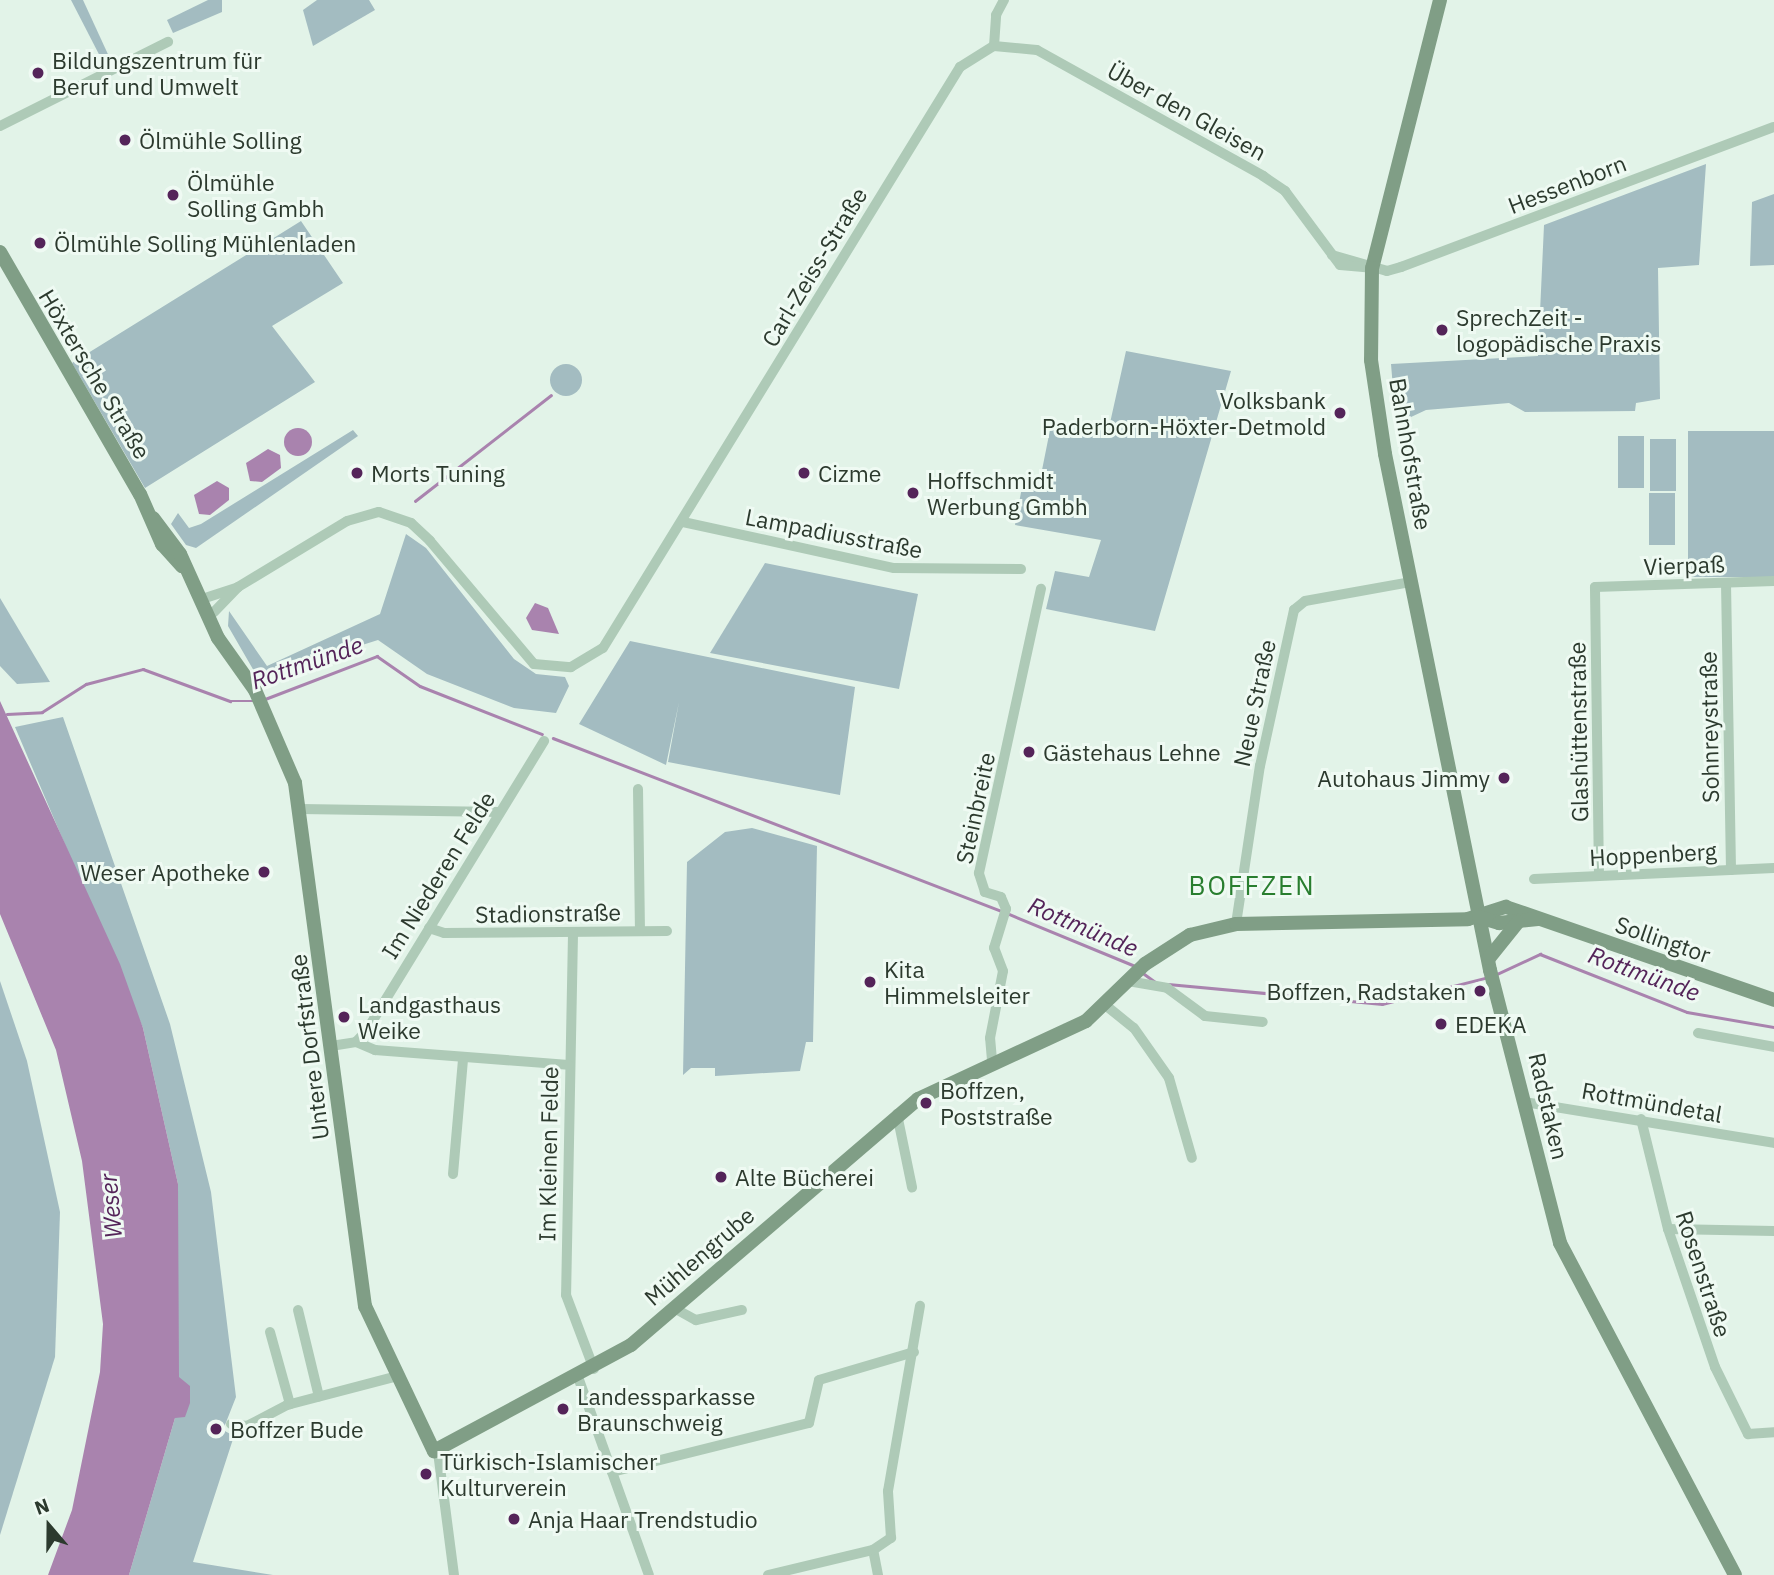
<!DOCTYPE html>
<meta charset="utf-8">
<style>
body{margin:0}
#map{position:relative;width:1774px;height:1575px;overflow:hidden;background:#e2f3e8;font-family:"IBM Plex Sans",sans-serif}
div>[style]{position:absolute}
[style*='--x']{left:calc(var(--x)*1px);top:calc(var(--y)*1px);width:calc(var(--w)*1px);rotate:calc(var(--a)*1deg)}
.green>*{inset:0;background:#a3bcc1;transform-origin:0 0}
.round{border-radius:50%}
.water>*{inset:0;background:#a983ae}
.stream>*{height:2.5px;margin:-1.25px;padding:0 1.25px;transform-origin:1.25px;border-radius:1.25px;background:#a983ae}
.street>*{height:10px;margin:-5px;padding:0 5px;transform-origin:5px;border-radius:5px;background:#aecab7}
.secondary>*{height:14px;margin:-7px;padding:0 7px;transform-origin:7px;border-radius:7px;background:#809e86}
.dots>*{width:19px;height:19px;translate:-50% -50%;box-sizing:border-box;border:4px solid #effaf3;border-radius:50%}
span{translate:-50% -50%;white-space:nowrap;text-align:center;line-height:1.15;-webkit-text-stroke:6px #effaf3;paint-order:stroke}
.poi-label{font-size:23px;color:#2c3a2e}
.left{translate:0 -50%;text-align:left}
.right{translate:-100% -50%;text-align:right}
.street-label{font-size:23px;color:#2c3a2e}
.water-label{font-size:24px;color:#542459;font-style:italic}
.quarter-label{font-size:26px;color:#297e2f;letter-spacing:2px}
.north{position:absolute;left:14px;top:1491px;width:70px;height:70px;-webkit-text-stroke:5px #effaf3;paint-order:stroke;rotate:340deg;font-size:19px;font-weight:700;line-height:28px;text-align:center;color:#2c3a2e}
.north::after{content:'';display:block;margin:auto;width:24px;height:32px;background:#2c3a2e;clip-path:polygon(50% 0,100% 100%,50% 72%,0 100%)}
</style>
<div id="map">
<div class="green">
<i style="clip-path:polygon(71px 0,83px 0,112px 63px,105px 66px)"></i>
<i style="clip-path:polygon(208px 0,222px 0,222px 12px,173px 33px,167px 20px)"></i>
<i style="clip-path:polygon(317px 0,369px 0,375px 10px,313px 46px,303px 10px)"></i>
<i style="clip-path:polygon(1706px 164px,1699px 265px,1658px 268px,1660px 399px,1636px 403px,1635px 411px,1525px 412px,1509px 403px,1426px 410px,1396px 424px,1391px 364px,1538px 356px,1544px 225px)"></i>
<i style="clip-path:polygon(1774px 194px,1774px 265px,1750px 266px,1752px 202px)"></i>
<i style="clip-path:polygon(301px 221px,343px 283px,272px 326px,315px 382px,145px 488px,72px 363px)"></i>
<i style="clip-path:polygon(1126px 351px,1231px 371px,1155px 631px,1046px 609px,1055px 571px,1089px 577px,1101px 540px,1015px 525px,1022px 487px,1038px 490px,1052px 420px,1108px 432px)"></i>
<i class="round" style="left:550px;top:364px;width:32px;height:32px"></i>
<i style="clip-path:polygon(353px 430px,358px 436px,196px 548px,186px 545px,171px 524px,178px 513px,189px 528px,201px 524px)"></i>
<i style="left:1774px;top:431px;width:146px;height:86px;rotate:90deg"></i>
<i style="left:1618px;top:436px;width:26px;height:52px"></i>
<i style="left:1650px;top:439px;width:26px;height:52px"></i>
<i style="left:1649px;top:493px;width:26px;height:52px"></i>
<i style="clip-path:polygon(406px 534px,426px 548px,514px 659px,536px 674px,565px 677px,569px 686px,556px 713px,514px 708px,427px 674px,378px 640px,258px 678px,228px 626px,229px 611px,267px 666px,380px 614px)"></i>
<i style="clip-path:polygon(765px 563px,918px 594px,899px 689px,710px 653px)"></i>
<i style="clip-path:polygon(0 598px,50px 682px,17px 684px,0 666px)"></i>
<i style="clip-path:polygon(630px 641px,855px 687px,840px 795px,668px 762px,679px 702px,666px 765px,579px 724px)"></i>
<i style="clip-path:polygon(63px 717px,170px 1024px,211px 1192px,236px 1397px,223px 1430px,234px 1436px,193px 1562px,273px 1575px,129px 1575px,175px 1418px,178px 1184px,143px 1028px,15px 727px)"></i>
<i style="clip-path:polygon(752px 828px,817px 846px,813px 1042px,806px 1042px,800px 1071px,715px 1076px,715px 1068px,691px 1068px,683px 1075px,687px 862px,725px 832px)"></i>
<i style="clip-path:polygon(0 981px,27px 1061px,60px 1212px,55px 1357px,0 1535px)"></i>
</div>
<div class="water">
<i class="round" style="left:284px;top:428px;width:28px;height:28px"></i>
<i style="clip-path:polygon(268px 449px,280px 455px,281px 468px,262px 482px,250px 481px,246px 463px)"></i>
<i style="clip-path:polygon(217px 481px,229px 488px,229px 500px,210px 515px,199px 514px,194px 495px)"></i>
<i style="clip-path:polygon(535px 603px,548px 608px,559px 634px,532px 630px,526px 618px)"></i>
<i style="clip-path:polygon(0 701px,120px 964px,143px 1028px,178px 1184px,179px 1377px,190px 1386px,190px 1403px,185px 1417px,175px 1418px,129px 1575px,48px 1575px,72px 1510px,100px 1372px,103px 1324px,82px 1161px,56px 1050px,0 914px)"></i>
</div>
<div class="stream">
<i style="--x:415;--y:501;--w:172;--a:-37.9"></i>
<i style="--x:265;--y:699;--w:120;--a:-21"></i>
<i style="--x:377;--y:656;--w:52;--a:34.9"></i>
<i style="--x:420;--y:686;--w:131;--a:21.5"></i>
<i style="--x:7;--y:714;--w:35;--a:-3"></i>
<i style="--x:42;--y:712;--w:52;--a:-32.5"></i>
<i style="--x:86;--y:684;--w:59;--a:-14.7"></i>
<i style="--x:143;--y:669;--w:93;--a:20.2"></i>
<i style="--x:230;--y:701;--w:25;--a:0"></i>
<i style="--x:553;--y:738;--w:482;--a:21.1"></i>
<i style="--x:1009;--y:914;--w:136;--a:22.4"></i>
<i style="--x:1143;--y:973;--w:14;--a:36"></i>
<i style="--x:1495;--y:975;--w:50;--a:-25"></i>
<i style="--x:1540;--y:954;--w:158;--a:21.5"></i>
<i style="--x:1687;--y:1012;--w:88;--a:9.8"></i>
<i style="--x:1168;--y:984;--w:215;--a:5.3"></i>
<i style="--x:1382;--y:1004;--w:106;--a:-14.2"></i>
</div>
<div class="street">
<i style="--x:994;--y:46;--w:31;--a:-86"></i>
<i style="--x:996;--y:15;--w:17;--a:-62"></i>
<i style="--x:0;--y:126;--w:188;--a:-26.6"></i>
<i style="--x:1332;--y:255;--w:57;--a:16.2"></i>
<i style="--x:1387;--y:271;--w:15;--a:-16"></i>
<i style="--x:1401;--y:267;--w:398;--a:-20.6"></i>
<i style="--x:683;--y:522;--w:216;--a:12.3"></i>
<i style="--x:894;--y:568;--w:127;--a:0.5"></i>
<i style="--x:1726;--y:583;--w:287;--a:89"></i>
<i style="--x:202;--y:599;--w:38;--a:-18"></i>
<i style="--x:238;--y:587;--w:127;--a:-31.2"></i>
<i style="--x:347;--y:521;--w:33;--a:-16"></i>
<i style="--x:379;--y:512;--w:34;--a:19"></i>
<i style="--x:411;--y:523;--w:26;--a:43"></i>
<i style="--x:430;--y:541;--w:161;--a:49.8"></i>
<i style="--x:534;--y:664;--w:37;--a:5"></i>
<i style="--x:571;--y:667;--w:37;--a:-31"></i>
<i style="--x:603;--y:648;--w:682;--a:-58.43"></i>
<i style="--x:960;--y:67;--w:40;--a:-32"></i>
<i style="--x:994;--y:46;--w:43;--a:5.3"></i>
<i style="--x:1037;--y:50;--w:259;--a:29.1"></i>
<i style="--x:1263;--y:176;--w:27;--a:34"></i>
<i style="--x:1285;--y:191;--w:92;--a:53.4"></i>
<i style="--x:1340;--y:265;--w:32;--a:5"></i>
<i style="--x:214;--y:612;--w:35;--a:-46"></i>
<i style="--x:638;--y:789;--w:142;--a:89.2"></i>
<i style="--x:301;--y:809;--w:198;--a:0.9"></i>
<i style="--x:1599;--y:876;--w:289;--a:-90.8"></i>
<i style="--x:1595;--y:587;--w:179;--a:-1.9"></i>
<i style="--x:1534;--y:879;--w:240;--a:-2.6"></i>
<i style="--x:1236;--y:924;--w:160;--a:-81.4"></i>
<i style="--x:1260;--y:766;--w:160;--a:-77.7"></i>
<i style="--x:1294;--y:610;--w:14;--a:-39"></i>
<i style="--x:1305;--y:601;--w:108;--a:-10.2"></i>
<i style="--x:429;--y:928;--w:16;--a:18"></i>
<i style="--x:444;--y:933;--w:223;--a:-0.5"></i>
<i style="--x:573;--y:934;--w:361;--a:91.1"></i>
<i style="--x:566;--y:1295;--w:79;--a:69.3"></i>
<i style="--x:1128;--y:981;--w:40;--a:10"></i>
<i style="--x:1167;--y:988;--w:47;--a:36.4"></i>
<i style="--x:1205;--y:1016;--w:58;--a:5.9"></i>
<i style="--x:1104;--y:1004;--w:38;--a:39"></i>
<i style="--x:1134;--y:1028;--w:61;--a:55"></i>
<i style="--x:1169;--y:1078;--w:83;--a:74"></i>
<i style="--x:1698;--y:1033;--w:77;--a:10.4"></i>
<i style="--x:356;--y:1042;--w:21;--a:23"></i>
<i style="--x:375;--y:1050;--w:194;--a:4.4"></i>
<i style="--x:331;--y:1046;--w:25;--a:-9"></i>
<i style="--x:356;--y:1042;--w:16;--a:-47"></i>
<i style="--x:367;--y:1030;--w:339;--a:-58.5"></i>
<i style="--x:992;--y:1060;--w:22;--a:-95"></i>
<i style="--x:990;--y:1038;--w:68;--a:-79"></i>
<i style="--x:1003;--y:971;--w:25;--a:-111"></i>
<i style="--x:994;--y:948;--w:41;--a:-72.9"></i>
<i style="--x:1006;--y:909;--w:13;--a:-113"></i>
<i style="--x:1001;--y:897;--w:17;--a:-163"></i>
<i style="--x:985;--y:892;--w:20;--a:-108"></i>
<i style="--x:979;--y:873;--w:291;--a:-77.7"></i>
<i style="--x:1524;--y:1102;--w:253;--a:9.3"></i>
<i style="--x:897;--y:1114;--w:75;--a:78.4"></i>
<i style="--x:1641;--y:1119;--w:113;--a:76.2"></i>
<i style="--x:1668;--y:1229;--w:146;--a:71.2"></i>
<i style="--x:1715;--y:1367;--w:75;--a:63.8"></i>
<i style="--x:1748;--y:1434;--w:26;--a:-4"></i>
<i style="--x:453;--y:1174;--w:115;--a:-85"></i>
<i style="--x:1668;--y:1229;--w:106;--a:1.1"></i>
<i style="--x:674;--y:1308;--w:25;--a:29"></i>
<i style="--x:696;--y:1320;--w:47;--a:-12.3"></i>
<i style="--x:298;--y:1310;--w:89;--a:76.4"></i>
<i style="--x:270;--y:1332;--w:75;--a:74.5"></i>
<i style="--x:578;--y:1377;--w:210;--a:70.3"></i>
<i style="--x:231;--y:1424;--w:16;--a:7"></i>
<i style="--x:247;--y:1426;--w:45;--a:-27.7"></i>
<i style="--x:287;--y:1405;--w:111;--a:-14.7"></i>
<i style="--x:438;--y:1452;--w:124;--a:82.6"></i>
<i style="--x:612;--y:1472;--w:203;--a:-14"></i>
<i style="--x:809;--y:1423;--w:44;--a:-76.9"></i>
<i style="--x:819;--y:1380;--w:99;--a:-16.4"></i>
<i style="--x:768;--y:1575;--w:108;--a:-13.4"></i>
<i style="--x:878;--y:1575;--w:25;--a:-101"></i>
<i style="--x:873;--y:1550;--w:22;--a:-34"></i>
<i style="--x:891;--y:1538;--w:47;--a:-93.7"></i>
<i style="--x:888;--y:1491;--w:188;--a:-80.2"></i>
</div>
<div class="secondary">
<i style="--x:1440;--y:0;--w:276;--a:104.2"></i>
<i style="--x:1372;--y:268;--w:92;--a:90.6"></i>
<i style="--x:1371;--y:360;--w:95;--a:81.5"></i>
<i style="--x:1385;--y:454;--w:527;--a:78.5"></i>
<i style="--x:1490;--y:970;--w:282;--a:75.6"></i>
<i style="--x:1560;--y:1243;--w:375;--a:62.2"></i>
<i style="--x:0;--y:252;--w:280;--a:60"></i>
<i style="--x:140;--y:494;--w:55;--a:66.3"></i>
<i style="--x:162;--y:544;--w:30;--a:48"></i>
<i style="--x:153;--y:518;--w:45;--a:53.1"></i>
<i style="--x:180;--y:554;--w:92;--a:65.7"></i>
<i style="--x:218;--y:638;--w:64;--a:54.6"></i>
<i style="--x:255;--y:690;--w:101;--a:66.7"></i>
<i style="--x:295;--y:783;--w:528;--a:82.38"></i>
<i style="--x:365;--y:1306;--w:161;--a:64.6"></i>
<i style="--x:434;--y:1451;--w:224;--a:-28.3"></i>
<i style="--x:631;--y:1345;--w:378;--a:-40.6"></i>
<i style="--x:918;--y:1099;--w:185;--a:-24.9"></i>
<i style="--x:1086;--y:1021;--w:82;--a:-44"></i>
<i style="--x:1145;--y:964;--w:54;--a:-32.8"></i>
<i style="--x:1190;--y:935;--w:47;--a:-13.4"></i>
<i style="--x:1236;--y:924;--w:232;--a:-1.2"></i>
<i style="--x:1468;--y:919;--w:40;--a:-18"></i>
<i style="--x:1506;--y:907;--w:284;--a:19.1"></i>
<i style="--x:1479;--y:917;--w:21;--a:17"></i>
<i style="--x:1499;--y:923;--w:39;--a:-6"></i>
<i style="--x:1489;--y:958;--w:46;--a:-51.1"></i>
</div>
<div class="dots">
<i style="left:38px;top:73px;background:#542459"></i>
<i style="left:125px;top:140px;background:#542459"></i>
<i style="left:173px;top:195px;background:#542459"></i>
<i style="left:40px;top:243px;background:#542459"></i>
<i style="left:1442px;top:330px;background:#542459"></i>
<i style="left:1340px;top:413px;background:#542459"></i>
<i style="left:357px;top:473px;background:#542459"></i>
<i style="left:804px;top:473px;background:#542459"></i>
<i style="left:913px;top:493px;background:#542459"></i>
<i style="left:1029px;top:752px;background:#542459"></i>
<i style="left:1504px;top:778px;background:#542459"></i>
<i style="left:264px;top:872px;background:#542459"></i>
<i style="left:870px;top:982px;background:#542459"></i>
<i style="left:1480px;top:991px;background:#542459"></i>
<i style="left:344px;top:1017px;background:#542459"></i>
<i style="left:1441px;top:1024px;background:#542459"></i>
<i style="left:926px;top:1103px;background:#542459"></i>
<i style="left:721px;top:1177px;background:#542459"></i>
<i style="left:563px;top:1409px;background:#542459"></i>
<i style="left:216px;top:1429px;background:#542459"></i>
<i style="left:426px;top:1474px;background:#542459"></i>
<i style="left:514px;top:1519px;background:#542459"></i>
</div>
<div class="poi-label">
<span class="left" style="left:52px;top:73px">Bildungszentrum für<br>Beruf und Umwelt</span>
<span class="left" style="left:139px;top:140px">Ölmühle Solling</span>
<span class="left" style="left:187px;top:195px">Ölmühle<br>Solling Gmbh</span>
<span class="left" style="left:54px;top:243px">Ölmühle Solling Mühlenladen</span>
<span class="left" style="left:1456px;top:330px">SprechZeit -<br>logopädische Praxis</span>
<span class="right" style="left:1326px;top:413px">Volksbank<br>Paderborn-Höxter-Detmold</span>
<span class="left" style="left:371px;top:473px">Morts Tuning</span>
<span class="left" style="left:818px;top:473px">Cizme</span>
<span class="left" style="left:927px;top:493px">Hoffschmidt<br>Werbung Gmbh</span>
<span class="left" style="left:1043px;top:752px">Gästehaus Lehne</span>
<span class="right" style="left:1490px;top:778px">Autohaus Jimmy</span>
<span class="right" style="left:250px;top:872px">Weser Apotheke</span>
<span class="left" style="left:884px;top:982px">Kita<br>Himmelsleiter</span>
<span class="right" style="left:1466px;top:991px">Boffzen, Radstaken</span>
<span class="left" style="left:358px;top:1017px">Landgasthaus<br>Weike</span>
<span class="left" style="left:1455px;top:1024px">EDEKA</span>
<span class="left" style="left:940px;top:1103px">Boffzen,<br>Poststraße</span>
<span class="left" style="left:735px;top:1177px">Alte Bücherei</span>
<span class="left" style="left:577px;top:1409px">Landessparkasse<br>Braunschweig</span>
<span class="left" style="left:230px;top:1429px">Boffzer Bude</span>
<span class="left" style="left:440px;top:1474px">Türkisch-Islamischer<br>Kulturverein</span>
<span class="left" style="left:528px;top:1519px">Anja Haar Trendstudio</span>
</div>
<div class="street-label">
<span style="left:1187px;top:111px;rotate:29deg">Über den Gleisen</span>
<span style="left:1567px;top:184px;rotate:-21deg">Hessenborn</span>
<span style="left:814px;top:267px;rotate:-59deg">Carl-Zeiss-Straße</span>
<span style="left:95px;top:374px;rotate:59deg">Höxtersche Straße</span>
<span style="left:1411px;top:454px;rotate:80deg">Bahnhofstraße</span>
<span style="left:834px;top:533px;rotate:11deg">Lampadiusstraße</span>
<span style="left:1684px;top:565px;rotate:-2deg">Vierpaß</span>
<span style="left:1254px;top:703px;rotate:-78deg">Neue Straße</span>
<span style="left:1709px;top:727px;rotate:-91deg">Sohnreystraße</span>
<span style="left:1578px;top:732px;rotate:-91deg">Glashüttenstraße</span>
<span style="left:975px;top:808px;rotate:-78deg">Steinbreite</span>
<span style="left:1653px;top:854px;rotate:-3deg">Hoppenberg</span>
<span style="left:438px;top:875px;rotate:-58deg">Im Niederen Felde</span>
<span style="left:548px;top:913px;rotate:-1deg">Stadionstraße</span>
<span style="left:1663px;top:939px;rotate:19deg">Sollingtor</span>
<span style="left:309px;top:1047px;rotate:-97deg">Untere Dorfstraße</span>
<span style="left:1652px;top:1102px;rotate:10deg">Rottmündetal</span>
<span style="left:1549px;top:1106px;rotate:77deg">Radstaken</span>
<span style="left:548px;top:1154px;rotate:-89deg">Im Kleinen Felde</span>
<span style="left:699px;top:1256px;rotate:-41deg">Mühlengrube</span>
<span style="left:1704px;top:1274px;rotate:72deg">Rosenstraße</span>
</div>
<div class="water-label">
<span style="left:307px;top:663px;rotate:-19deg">Rottmünde</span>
<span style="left:1083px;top:927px;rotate:23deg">Rottmünde</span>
<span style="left:1644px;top:974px;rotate:20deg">Rottmünde</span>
<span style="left:111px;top:1206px;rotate:-95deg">Weser</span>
</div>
<div class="quarter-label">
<span style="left:1252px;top:886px">BOFFZEN</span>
</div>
<div class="north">N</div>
</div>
